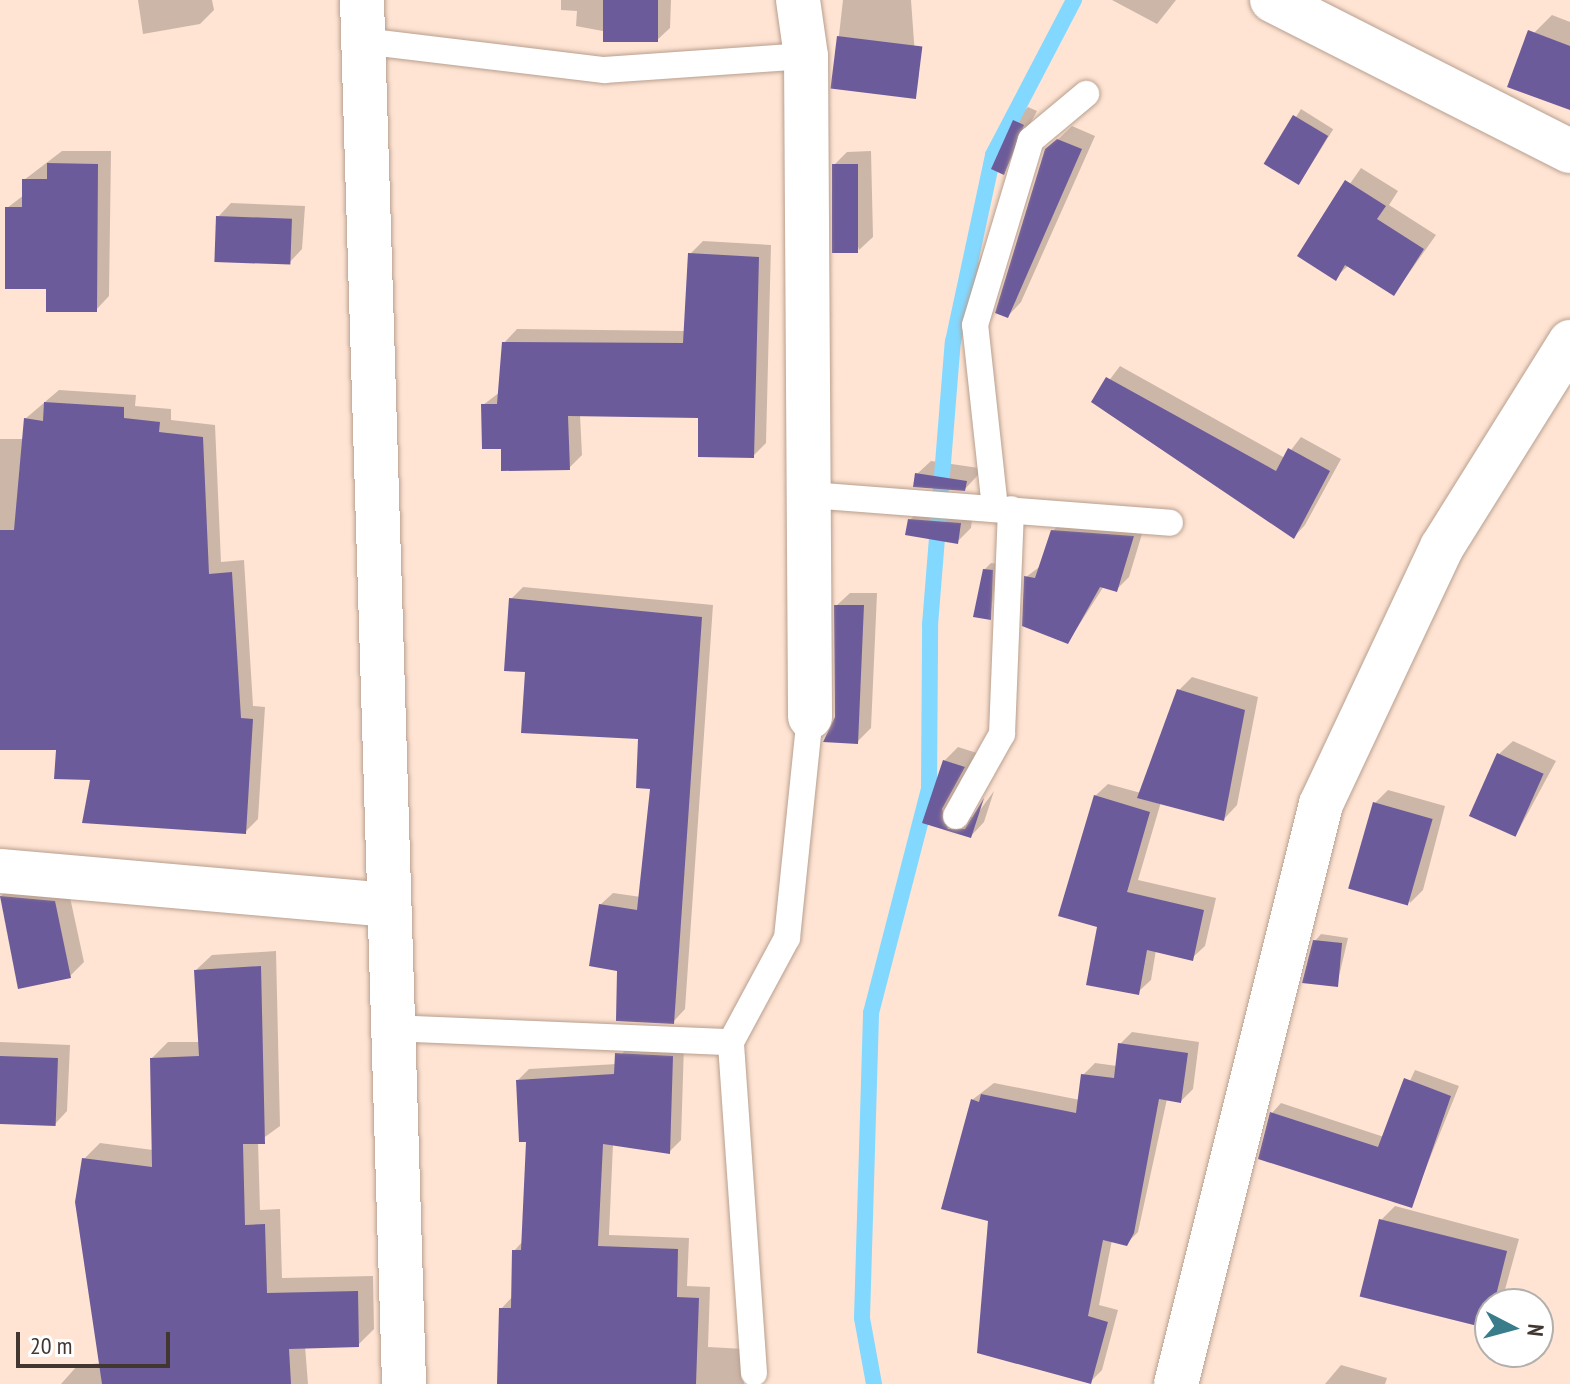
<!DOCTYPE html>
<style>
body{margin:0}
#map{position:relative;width:1570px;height:1384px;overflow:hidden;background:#ffe4d3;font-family:"PT Sans Narrow",sans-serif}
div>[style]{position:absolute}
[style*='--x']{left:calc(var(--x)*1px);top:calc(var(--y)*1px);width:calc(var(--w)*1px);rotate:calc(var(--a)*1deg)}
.shadow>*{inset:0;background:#0003;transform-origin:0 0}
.stream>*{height:16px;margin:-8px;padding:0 8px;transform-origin:8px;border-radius:8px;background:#83d8ff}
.building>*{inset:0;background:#6c5b9a;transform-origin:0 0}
.roads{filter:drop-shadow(0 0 2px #b89f8f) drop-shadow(0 0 2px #b89f8f)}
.lane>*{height:26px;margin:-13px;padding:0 13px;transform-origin:13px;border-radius:13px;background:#fff}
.street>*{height:44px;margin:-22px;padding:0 22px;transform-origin:22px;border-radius:22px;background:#fff}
span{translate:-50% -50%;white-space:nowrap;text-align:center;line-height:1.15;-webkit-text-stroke:8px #fff;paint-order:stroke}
.north{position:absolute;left:1474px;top:1288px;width:80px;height:80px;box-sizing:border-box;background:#fff;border:2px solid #b3afac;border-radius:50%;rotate:96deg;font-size:22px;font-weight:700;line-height:32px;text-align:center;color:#413730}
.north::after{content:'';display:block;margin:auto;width:28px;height:36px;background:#397d8b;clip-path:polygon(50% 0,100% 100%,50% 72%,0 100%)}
.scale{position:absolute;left:16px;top:1332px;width:154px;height:36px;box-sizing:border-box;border:4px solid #413730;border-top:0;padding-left:10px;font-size:24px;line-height:28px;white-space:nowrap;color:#413730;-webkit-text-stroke:6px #fff;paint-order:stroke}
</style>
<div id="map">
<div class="shadow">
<i style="clip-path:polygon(138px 0,212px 0,214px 10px,200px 24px,143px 34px)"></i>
<i style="clip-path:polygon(561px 0,671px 0,670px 28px,656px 41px,576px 26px,577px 11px,561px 10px)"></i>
<i style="clip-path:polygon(843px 0,911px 0,917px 83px,903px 96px,833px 88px)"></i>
<i style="clip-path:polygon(1112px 0,1176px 0,1157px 24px)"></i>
<i style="clip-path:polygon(1552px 15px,1570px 22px,1570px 108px,1534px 33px)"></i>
<i style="clip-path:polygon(1028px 107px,1037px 111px,1003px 173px,1014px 121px)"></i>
<i style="left:1301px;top:109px;width:38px;height:64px;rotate:32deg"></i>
<i style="clip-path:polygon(1072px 126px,1095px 136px,1021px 302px,1008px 316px,1047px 150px)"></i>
<i style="clip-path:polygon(62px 151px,111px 151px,109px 296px,96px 310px,48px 287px,7px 208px,24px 195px,24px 180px)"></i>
<i style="clip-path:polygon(871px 151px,873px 237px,859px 250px,834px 165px,847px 152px)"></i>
<i style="clip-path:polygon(1361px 168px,1398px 191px,1389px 205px,1436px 235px,1394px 294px,1349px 265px,1335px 278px,1300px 255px)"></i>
<i style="clip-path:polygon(231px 203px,305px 206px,302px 249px,289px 263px,218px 217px)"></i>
<i style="clip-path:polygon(703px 241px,771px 245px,766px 443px,753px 456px,700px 416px,580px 415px,582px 455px,569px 468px,503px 447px,483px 405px,500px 392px,504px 343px,517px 329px,686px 331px,690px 254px)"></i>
<i style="clip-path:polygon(990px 246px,979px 285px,963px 297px,982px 255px)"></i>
<i style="clip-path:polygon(1120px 366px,1285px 458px,1301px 437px,1341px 459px,1305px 525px,1294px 537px,1093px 402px)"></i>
<i style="clip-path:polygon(59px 390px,136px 395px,135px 406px,171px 409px,171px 420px,215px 425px,221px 562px,244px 560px,253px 706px,265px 707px,258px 819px,245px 832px,92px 778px,63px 614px,0 613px,0 439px,24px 439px,25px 419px)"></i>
<i style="clip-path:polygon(931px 461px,979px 468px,978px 475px,965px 489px,917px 474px)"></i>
<i style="clip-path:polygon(924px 506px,973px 510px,971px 528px,957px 542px,910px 520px)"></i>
<i style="clip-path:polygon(1065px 518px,1145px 524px,1129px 577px,1116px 590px,1104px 586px,1068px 642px,1026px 577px,1042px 565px,1053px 531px)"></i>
<i style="clip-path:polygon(991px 563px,998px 564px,990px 618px,984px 570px)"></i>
<i style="clip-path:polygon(523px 587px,713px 605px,685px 1009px,673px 1022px,619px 969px,600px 905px,613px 893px,641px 897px,652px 787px,641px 737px,527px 671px,511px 599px)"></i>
<i style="clip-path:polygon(850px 593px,877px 593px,871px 728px,857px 742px,837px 717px,836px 606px)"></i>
<i style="clip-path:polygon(1192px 677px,1258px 697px,1237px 805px,1224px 819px,1161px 802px,1138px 880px,1216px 898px,1205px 946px,1192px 958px,1156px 950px,1151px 980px,1138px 992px,1099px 926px,1095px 796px,1108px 784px,1141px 793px,1179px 690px)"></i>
<i style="clip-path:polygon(1513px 741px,1556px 761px,1516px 835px,1499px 754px)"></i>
<i style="clip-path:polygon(958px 747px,977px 753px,961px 817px,975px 817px,994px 791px,984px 822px,971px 836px,925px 822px,944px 761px)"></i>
<i style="clip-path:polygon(1388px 790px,1445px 806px,1423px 890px,1410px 903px,1375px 803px)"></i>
<i style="clip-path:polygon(14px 883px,68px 888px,84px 962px,70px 976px,0 897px)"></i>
<i style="clip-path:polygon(1321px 934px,1348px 938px,1337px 985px,1315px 941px)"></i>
<i style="clip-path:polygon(276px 951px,280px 1126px,258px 1142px,260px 1210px,280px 1209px,282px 1278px,373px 1276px,374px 1329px,358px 1345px,305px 1346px,308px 1384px,61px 1384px,77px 1366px,101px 1363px,84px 1159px,100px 1143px,153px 1150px,152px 1058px,168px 1042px,201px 1042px,196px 970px,212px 955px)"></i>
<i style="clip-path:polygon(1132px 1032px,1199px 1042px,1193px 1089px,1181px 1101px,1167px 1099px,1138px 1232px,1126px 1244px,1112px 1240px,1099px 1305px,1118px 1310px,1102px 1370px,1090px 1382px,991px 1220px,972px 1100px,994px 1083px,1080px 1100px,1083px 1075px,1095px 1063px,1117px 1066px,1120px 1044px)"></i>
<i style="clip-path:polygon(0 1042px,70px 1045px,67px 1111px,54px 1125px,0 1122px)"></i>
<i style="clip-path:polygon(629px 1042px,684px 1045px,681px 1140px,669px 1152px,613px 1144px,609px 1235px,689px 1238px,687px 1286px,710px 1287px,708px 1347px,744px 1349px,744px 1384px,499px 1384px,501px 1309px,513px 1296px,514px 1251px,523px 1241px,528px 1140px,518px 1080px,529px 1069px,617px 1064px)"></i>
<i style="clip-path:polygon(1415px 1070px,1459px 1086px,1411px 1205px,1272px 1113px,1281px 1103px,1384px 1137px)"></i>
<i style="clip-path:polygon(1395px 1206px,1519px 1239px,1501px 1304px,1490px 1304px,1484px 1329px,1381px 1220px)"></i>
<i style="clip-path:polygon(1341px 1365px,1387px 1378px,1385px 1384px,1325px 1384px)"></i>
</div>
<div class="stream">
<i style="--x:874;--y:1384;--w:67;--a:-100.3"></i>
<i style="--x:862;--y:1318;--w:305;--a:-88.3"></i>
<i style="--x:871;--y:1013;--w:232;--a:-75.5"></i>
<i style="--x:929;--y:788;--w:163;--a:-89.6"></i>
<i style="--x:930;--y:625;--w:284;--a:-85.4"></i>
<i style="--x:953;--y:342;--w:191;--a:-77.9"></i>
<i style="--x:993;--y:155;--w:175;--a:-62.4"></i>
</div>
<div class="building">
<i style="left:603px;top:0;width:55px;height:42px"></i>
<i style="clip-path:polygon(1528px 30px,1570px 46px,1570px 110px,1507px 87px)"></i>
<i style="left:837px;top:36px;width:86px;height:53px;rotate:7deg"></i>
<i style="left:1293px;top:115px;width:41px;height:57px;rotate:31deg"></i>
<i style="clip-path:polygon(1013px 120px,1024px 125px,1004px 175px,991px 169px)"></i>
<i style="clip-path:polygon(1057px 139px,1082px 149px,1008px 318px,995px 313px,1045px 149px)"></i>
<i style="clip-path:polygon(47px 163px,98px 164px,97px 312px,46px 312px,46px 289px,5px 289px,5px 207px,22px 207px,22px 179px,47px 179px)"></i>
<i style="left:832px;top:164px;width:26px;height:89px"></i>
<i style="clip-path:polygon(1345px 180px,1386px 206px,1377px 219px,1424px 249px,1394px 296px,1345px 265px,1336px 281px,1297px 256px)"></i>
<i style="left:216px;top:216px;width:76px;height:46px;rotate:2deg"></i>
<i style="clip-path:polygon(688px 253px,759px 257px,754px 458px,698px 457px,698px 418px,568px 416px,570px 470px,501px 471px,501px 449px,482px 449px,481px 404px,497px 404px,502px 342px,683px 343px)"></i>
<i style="clip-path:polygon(1106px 377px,1276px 471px,1288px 448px,1330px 471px,1294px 539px,1091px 402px)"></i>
<i style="clip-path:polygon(44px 402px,124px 407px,124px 418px,160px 422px,159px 432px,203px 437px,209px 574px,232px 572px,241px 718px,253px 719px,246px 834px,82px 823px,90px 780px,54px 779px,56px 750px,0 750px,0 530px,14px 530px,24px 418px,43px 421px)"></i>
<i style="clip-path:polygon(915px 473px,967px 481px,965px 491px,913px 487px)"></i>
<i style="clip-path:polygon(908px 519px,961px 523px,958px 544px,905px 535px)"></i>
<i style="clip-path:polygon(1051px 530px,1134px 536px,1117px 592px,1100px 587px,1068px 644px,1022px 626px,1024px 576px,1035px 578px)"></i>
<i style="clip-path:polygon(983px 569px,993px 570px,991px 620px,973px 617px)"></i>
<i style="clip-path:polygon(509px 598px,702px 617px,674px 1024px,616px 1021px,617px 971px,589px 966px,599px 904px,637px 910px,650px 789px,636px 788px,638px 739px,521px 733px,525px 672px,504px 671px)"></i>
<i style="clip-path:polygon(834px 605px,864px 605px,858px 744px,823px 742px,835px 717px)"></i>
<i style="clip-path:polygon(1177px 689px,1245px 710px,1224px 821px,1137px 798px)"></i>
<i style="left:1497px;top:753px;width:51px;height:69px;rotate:24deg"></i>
<i style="clip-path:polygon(943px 760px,965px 767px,942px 809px,948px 829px,965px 829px,984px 798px,971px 838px,922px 823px)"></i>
<i style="clip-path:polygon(1094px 795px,1150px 812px,1127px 892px,1204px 910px,1193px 961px,1147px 950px,1139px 995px,1086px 985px,1097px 927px,1058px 916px)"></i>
<i style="left:1373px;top:802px;width:62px;height:90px;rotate:16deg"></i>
<i style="clip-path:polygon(0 896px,55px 901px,71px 978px,18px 989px)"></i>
<i style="clip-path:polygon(1313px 940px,1342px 943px,1338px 987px,1302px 983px)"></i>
<i style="clip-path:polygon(261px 966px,265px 1144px,243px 1144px,245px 1225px,265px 1224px,267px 1293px,358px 1291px,359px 1347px,289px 1349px,291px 1384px,102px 1384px,75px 1202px,82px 1158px,152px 1167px,150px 1058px,199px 1056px,194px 970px)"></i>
<i style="clip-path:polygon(1118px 1043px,1188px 1053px,1181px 1103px,1159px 1099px,1134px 1233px,1127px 1246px,1103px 1240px,1088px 1316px,1108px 1322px,1091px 1384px,977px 1353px,988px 1221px,941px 1209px,971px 1099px,979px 1102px,981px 1094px,1076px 1113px,1081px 1074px,1114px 1078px)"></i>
<i style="clip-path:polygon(615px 1053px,673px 1056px,670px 1154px,603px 1144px,598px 1246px,678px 1249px,677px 1297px,699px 1298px,696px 1384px,497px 1384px,499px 1308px,511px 1308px,512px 1250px,521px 1250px,526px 1142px,519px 1142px,516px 1080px,614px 1074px)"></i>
<i style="left:0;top:1056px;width:58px;height:68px;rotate:2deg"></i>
<i style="clip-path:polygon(1404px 1078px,1451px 1096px,1412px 1208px,1258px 1159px,1270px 1112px,1378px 1147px)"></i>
<i style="left:1379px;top:1219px;width:132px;height:80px;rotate:14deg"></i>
</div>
<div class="roads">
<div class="lane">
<i style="--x:363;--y:41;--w:243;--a:6.9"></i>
<i style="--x:604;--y:70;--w:202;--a:-4"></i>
<i style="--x:810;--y:495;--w:361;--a:4.4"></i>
<i style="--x:995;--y:508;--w:184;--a:-96.2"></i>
<i style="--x:975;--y:325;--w:193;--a:-73.2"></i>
<i style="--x:1031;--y:140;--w:72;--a:-39.9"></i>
<i style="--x:956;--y:816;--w:94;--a:-60.7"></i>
<i style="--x:1002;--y:734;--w:225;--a:-87.7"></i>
<i style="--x:391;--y:1028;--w:340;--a:2.4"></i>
<i style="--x:754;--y:1373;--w:332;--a:-94"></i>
<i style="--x:731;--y:1042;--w:118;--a:-61.7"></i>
<i style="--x:787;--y:938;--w:222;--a:-84.1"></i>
</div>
<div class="street">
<i style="--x:362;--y:0;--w:1385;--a:88.26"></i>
<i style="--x:798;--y:0;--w:57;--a:81.9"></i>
<i style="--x:806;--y:56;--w:661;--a:89.65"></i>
<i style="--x:1272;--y:0;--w:334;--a:26.9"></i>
<i style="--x:0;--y:871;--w:387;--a:5"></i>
<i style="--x:1176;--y:1384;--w:598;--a:-75.96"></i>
<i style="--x:1321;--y:804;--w:284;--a:-64.8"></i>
<i style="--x:1442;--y:547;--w:242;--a:-58"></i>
</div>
</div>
<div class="north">N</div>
<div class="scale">20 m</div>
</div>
